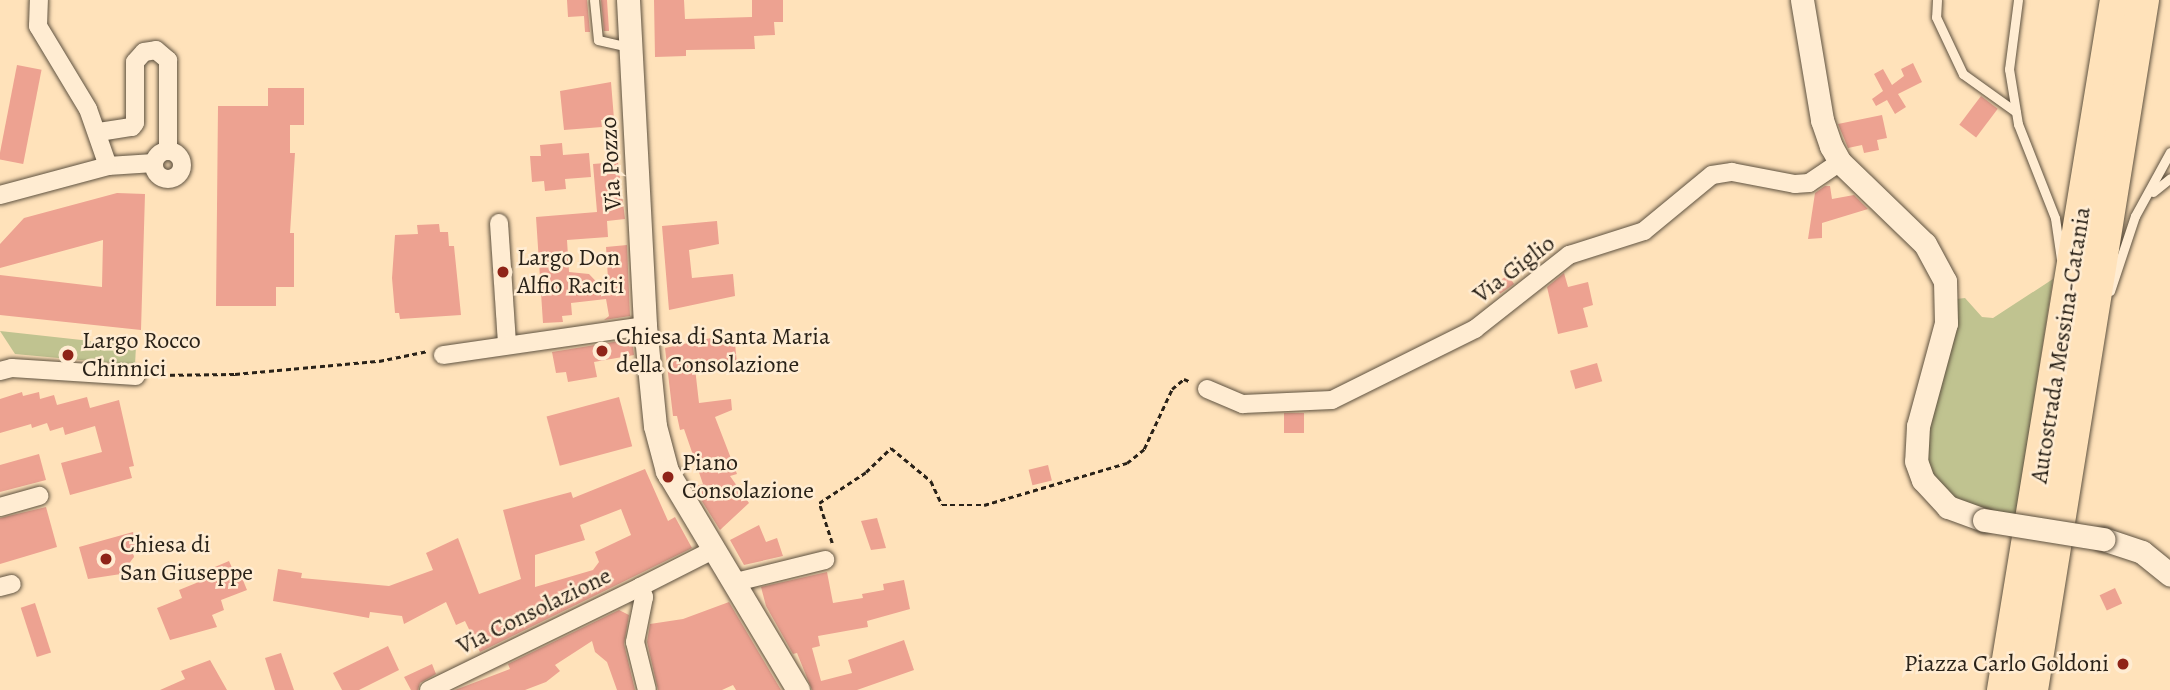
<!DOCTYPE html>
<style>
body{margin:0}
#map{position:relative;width:2170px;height:690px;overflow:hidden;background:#ffe2ba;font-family:Alegreya,serif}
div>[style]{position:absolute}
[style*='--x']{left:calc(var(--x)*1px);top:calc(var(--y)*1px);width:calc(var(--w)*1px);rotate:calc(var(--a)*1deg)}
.green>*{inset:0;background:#c0c390}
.building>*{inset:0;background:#eda291;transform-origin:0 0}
.path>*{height:2.5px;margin-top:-1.25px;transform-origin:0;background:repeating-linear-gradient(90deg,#2a2218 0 5px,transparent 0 8.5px)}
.roads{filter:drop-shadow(0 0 2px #5f5240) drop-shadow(0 0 2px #5f5240)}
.service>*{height:9px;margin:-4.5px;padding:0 4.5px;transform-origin:4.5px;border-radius:4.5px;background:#ffecd2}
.minor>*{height:18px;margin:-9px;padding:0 9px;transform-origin:9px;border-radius:9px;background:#ffecd2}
.minor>.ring{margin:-9px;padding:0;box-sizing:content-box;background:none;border:18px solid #ffecd2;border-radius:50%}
.tertiary>*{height:23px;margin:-11.5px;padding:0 11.5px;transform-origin:11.5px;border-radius:11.5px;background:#ffecd2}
.motorway>*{height:32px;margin:-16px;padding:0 16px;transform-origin:16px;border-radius:16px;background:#ffe2ba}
.bridges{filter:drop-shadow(0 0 2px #5f5240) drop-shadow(0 0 2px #5f5240)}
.tertiary-bridge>*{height:23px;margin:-11.5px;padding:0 11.5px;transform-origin:11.5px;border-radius:11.5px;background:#ffecd2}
.dots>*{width:19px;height:19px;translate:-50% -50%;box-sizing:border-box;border:4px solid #ffecd2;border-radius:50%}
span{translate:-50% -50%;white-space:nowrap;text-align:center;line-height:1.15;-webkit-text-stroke:5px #ffecd2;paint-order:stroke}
.street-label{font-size:24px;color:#2a2218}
.poi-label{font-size:24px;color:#2a2218}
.left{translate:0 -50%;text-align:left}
.right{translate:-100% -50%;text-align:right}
</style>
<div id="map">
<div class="green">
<i style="clip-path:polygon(2053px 279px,2016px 516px,1971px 508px,1940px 488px,1926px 463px,1924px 446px,1956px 299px,1965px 298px,1982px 317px,1993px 318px)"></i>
<i style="clip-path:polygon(0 331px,136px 346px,135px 365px,15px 354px)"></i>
</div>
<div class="building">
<i style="clip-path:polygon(567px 0,587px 0,590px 32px,585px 32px,584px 16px,568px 17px)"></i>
<i style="clip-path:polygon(601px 0,607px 0,609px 31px,604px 31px)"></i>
<i style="clip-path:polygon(654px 0,684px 0,685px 19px,752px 17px,752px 0,783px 0,783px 22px,774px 22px,775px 35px,754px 36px,755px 49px,686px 50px,686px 56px,655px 57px)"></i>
<i style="clip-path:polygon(1913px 63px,1922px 82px,1898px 94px,1906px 107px,1895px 114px,1887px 100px,1876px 106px,1872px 99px,1883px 91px,1874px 74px,1883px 69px,1892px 85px,1904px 76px,1901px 69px)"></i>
<i style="left:17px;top:65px;width:25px;height:96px;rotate:11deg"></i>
<i style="clip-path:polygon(611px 82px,614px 119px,601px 120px,602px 127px,564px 130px,560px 91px)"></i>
<i style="clip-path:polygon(268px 88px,304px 88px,304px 125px,290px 125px,290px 153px,295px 153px,290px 233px,294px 233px,294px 287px,276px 287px,276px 306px,216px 306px,218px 106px,268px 106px)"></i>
<i style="left:1981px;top:96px;width:21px;height:36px;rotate:37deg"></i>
<i style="clip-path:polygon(1882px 115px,1887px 138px,1877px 140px,1879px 150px,1864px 153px,1862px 145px,1848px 148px,1838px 124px)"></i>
<i style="clip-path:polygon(562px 143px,563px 155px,589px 153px,591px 177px,565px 179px,566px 189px,545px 191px,544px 181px,532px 182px,530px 156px,541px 156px,540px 145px)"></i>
<i style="clip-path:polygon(618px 162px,625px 219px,607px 221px,608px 237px,567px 240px,569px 272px,589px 274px,609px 295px,606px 247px,627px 245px,630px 316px,604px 320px,609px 316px,606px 299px,571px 303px,572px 315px,562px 316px,563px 322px,543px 323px,536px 217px,597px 212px,593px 164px)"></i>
<i style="clip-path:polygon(1825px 186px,1830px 186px,1832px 199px,1854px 195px,1868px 209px,1822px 223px,1822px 238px,1808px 239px,1815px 193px)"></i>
<i style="clip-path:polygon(117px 193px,145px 194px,141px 330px,0 315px,0 275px,102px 287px,103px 240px,0 268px,0 244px,24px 218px)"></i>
<i style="clip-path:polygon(717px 221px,719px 244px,689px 250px,692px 278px,733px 274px,735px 296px,669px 310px,662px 226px)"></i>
<i style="clip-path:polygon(439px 224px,440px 232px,448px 232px,449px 246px,454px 246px,461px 315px,400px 319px,399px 313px,395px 313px,392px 278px,395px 235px,418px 234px,417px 225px)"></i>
<i style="clip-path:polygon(1564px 273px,1568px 287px,1588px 282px,1593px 305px,1583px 308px,1588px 327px,1558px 334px,1547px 287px)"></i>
<i style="left:1508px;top:275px;width:11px;height:17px;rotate:56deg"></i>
<i style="clip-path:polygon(734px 333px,737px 364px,695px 368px,699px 403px,731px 399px,732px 410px,715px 417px,737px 474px,730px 476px,749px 503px,720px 530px,693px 487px,703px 484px,684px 429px,680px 430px,677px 416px,673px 416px,665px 348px)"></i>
<i style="clip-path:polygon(632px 339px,634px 355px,594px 362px,597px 377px,568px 382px,566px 372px,556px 373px,552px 352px)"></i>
<i style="left:1597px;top:363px;width:19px;height:28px;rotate:74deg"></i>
<i style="clip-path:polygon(22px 392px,23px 396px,39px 392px,40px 399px,54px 395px,57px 405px,87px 397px,90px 408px,119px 400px,134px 466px,129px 467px,132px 478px,70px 495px,61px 463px,102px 452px,95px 426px,65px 435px,63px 427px,50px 431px,47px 423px,32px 428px,31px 424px,0 433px,0 399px)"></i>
<i style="left:619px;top:397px;width:51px;height:75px;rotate:75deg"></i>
<i style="left:1304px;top:413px;width:20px;height:20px;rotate:90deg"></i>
<i style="clip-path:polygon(39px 454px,46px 480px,0 492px,0 465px)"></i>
<i style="left:1048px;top:465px;width:16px;height:20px;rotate:76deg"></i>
<i style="clip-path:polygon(evenodd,645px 469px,668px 521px,675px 517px,692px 548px,480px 652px,465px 621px,456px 625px,446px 602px,404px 624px,402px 616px,370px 612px,369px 618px,273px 601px,278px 569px,302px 573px,301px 578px,389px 586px,433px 570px,426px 553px,458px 538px,479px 594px,521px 579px,503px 510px,571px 492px,573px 498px,645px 469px,621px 509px,631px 535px,595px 552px,599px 562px,593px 570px,535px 587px,535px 555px,585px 540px,580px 525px,621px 509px)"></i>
<i style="clip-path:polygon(46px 507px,57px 547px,0 564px,0 518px)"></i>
<i style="clip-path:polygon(877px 518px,886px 548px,871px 550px,861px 521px)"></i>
<i style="clip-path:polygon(759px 525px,766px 542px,777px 538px,783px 556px,744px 565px,730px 540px)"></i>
<i style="clip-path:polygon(133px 532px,137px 545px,132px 547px,134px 557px,121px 574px,88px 579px,79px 547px)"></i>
<i style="clip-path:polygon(229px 561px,233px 570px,238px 568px,247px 590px,221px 600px,224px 610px,212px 615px,217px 627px,170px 640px,157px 608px,182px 598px,179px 590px,206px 579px,203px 572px)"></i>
<i style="clip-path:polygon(827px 572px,833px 603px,863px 598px,862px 594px,884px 590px,883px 584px,904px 580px,910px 609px,867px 621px,868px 627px,818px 636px,820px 646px,812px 648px,821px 681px,852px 673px,848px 660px,904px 640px,914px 670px,857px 690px,812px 690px,797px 653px,793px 654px,766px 606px,761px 587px)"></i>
<i style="left:2115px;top:588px;width:17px;height:17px;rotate:65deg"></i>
<i style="clip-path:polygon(729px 602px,781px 690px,736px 690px,733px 685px,722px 690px,658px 690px,647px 642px,650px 624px,683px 619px)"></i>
<i style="left:35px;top:603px;width:52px;height:15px;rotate:72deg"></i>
<i style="clip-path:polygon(619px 610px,629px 615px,624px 644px,635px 690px,617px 690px,607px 662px,595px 652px,592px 641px,555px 665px,560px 671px,546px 682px,525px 690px,455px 690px,510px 669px,508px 664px)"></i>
<i style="clip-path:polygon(388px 646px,399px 670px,359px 690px,342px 690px,333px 673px)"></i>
<i style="clip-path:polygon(281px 653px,294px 690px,275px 690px,265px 658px)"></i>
<i style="clip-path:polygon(210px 660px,227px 690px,160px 690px,185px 679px,181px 671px)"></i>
<i style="clip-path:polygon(432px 664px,436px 674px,420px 683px,418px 690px,411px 690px,404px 677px)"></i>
</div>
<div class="path">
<i style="--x:153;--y:375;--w:82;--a:-0.7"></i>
<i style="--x:235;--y:374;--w:145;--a:-5.2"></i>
<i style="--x:379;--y:361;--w:50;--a:-11.5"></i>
<i style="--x:832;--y:543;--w:42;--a:-108"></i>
<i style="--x:819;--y:503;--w:56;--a:-33.4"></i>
<i style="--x:866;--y:472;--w:35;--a:-44"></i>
<i style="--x:891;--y:448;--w:52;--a:39.5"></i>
<i style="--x:931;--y:481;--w:26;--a:65"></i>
<i style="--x:942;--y:505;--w:42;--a:0"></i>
<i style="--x:984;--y:505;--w:149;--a:-16.4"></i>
<i style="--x:1127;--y:463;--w:22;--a:-39"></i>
<i style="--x:1144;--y:449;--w:66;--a:-65"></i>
<i style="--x:1172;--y:389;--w:16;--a:-40"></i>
<i style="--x:1184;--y:379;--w:8;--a:23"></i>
</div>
<div class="roads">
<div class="service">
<i style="--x:594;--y:0;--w:40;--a:84.3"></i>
<i style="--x:598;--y:40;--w:31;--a:13"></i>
<i style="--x:1937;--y:0;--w:17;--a:93"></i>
<i style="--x:1936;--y:17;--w:63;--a:64.7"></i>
<i style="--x:1963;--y:74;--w:65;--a:35.6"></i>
<i style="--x:2018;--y:0;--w:70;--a:97.4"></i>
<i style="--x:2009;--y:69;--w:56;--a:80.7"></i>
<i style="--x:2018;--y:124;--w:101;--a:68.5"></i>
<i style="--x:2055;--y:218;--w:41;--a:81.7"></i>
<i style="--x:2153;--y:192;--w:22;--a:-39"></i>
<i style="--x:2110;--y:291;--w:79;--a:-71.6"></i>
<i style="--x:2135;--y:216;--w:73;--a:-61.3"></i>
</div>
<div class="minor">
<i style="--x:99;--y:132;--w:33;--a:-9"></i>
<i style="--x:132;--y:127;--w:5;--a:-53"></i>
<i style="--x:135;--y:123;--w:61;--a:-90"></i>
<i style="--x:135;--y:62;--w:13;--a:-48"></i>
<i style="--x:144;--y:52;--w:12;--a:-9"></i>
<i style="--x:156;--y:50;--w:16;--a:40"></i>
<i style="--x:168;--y:60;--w:91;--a:90"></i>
<i class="ring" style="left:154px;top:151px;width:10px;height:10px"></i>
<i style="--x:108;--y:166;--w:46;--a:-3.7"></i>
<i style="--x:0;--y:195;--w:112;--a:-15"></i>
<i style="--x:108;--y:166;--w:60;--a:-109.3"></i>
<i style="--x:88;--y:109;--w:97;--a:-121.1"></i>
<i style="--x:38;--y:26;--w:26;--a:-88"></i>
<i style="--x:499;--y:223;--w:122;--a:86.2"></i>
<i style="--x:443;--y:355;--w:204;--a:-8.2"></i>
<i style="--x:0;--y:371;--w:12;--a:-14"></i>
<i style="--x:12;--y:368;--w:124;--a:3.7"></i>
<i style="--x:1207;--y:389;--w:39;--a:23"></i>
<i style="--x:1243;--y:404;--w:89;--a:-2.6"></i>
<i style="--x:1332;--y:400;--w:160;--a:-26.4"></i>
<i style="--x:1475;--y:329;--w:120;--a:-38.2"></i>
<i style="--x:1569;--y:255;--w:79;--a:-17.7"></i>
<i style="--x:1644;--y:231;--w:88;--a:-39.5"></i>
<i style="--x:1712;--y:175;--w:20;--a:-9"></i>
<i style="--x:1732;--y:172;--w:64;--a:10.8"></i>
<i style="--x:1795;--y:184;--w:14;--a:-4"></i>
<i style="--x:1809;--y:183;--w:37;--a:-34"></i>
<i style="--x:0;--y:507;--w:41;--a:-15.8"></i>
<i style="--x:736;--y:582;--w:92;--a:-13.9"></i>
<i style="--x:0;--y:587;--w:12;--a:-14"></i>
<i style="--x:640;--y:587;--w:84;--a:-26.9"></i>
<i style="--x:429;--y:690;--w:235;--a:-26"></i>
<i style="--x:640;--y:587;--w:11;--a:68"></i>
<i style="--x:644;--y:597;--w:46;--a:101.3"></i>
<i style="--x:635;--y:642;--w:49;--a:76"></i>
</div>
<div class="tertiary">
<i style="--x:628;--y:0;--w:326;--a:87"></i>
<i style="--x:645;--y:326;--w:100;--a:84.3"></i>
<i style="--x:655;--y:426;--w:47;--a:75.1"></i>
<i style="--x:667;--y:471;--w:255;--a:59.1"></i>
<i style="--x:1802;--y:0;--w:122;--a:80.5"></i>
<i style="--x:1822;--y:120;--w:28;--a:71"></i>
<i style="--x:1831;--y:146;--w:18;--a:61"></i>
<i style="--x:1840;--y:162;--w:118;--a:44"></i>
<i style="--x:1925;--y:244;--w:42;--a:61.6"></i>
<i style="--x:1945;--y:281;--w:42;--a:88.6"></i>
<i style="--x:1946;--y:323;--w:107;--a:105.2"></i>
<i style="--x:1918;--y:426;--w:35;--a:93"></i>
<i style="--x:1916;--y:461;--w:20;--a:70"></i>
<i style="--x:1923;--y:480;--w:37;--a:47"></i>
<i style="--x:1948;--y:507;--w:38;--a:20"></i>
<i style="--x:2103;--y:539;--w:41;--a:18.4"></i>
<i style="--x:2142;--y:552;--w:36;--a:39"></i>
</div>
<div class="motorway">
<i style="--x:2003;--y:690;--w:699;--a:-80.7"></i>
<i style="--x:2032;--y:690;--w:699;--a:-80.86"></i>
</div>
</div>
<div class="bridges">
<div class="tertiary-bridge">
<i style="--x:1984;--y:520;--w:121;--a:9.1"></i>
</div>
</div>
<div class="dots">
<i style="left:503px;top:272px;background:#8f2418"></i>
<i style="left:602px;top:351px;background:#8f2418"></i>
<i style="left:68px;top:355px;background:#8f2418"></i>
<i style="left:668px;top:477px;background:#8f2418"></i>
<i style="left:106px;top:559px;background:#8f2418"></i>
<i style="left:2123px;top:664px;background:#8f2418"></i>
</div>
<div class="street-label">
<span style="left:611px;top:164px;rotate:-93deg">Via Pozzo</span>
<span style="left:1514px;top:269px;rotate:-37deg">Via Giglio</span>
<span style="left:2061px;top:345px;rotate:-81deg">Autostrada Messina-Catania</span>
<span style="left:534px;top:611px;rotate:-26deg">Via Consolazione</span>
</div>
<div class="poi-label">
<span class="left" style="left:517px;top:272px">Largo Don<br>Alfio Raciti</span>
<span class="left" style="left:616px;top:351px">Chiesa di Santa Maria<br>della Consolazione</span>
<span class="left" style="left:82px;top:355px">Largo Rocco<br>Chinnici</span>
<span class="left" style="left:682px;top:477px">Piano<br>Consolazione</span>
<span class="left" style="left:120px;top:559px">Chiesa di<br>San Giuseppe</span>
<span class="right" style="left:2109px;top:664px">Piazza Carlo Goldoni</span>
</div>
</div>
